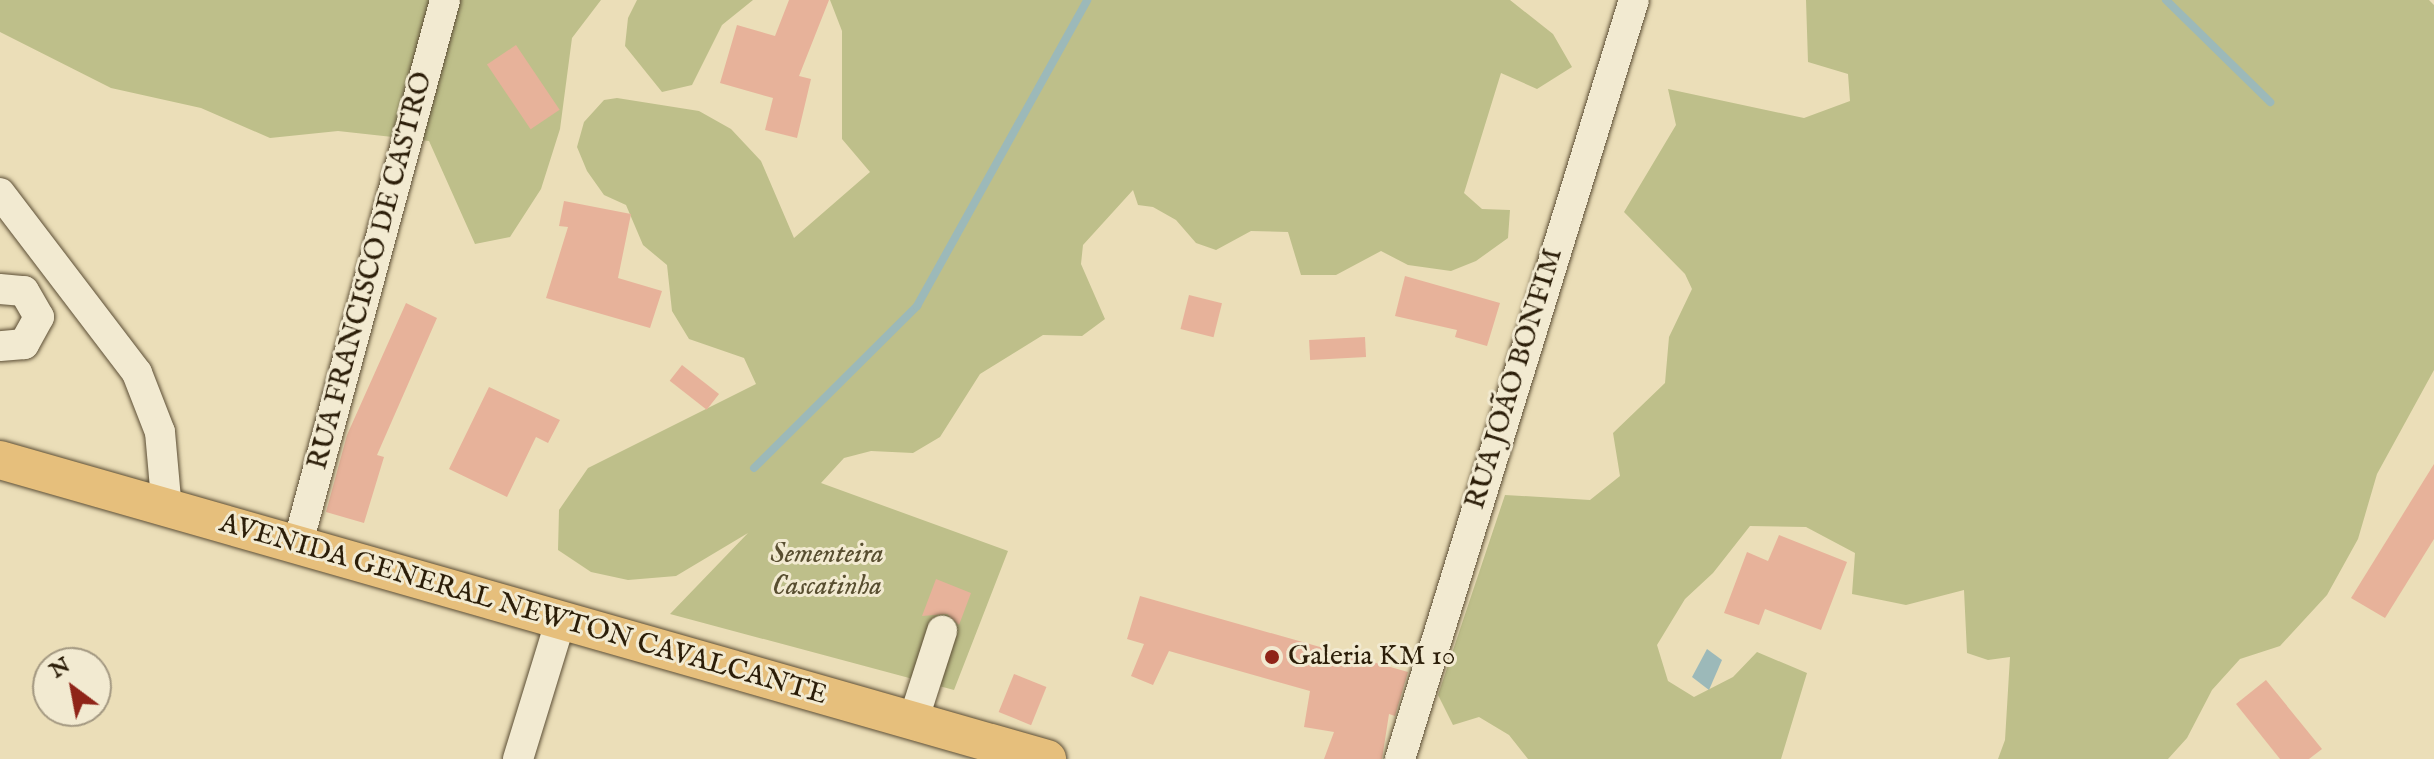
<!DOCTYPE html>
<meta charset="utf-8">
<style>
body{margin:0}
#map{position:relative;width:2434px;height:759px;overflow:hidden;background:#ebdeb8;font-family:"IM FELL English",serif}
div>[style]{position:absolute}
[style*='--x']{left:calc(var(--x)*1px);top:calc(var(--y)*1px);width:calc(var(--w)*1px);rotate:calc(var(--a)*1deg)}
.green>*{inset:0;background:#bebf8a}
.water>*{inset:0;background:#9cb9b9}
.stream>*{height:8px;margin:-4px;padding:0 4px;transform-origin:4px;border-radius:4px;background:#9cb9b9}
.building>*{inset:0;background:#e7b29a;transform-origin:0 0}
.roads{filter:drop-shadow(0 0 2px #5c4e35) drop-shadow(0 0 2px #5c4e35)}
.minor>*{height:30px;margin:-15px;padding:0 15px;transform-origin:15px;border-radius:15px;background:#f2ead1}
.major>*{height:38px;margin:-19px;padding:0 19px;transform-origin:19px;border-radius:19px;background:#e6bf7c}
.dots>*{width:22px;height:22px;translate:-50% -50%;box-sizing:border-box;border:4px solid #f2ead1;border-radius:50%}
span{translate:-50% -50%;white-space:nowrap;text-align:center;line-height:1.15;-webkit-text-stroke:6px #f2ead1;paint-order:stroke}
.street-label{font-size:28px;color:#2c1e09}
.park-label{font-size:28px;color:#584e30;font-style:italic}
.poi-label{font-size:28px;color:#2c1e09}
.left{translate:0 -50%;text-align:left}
.north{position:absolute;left:32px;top:647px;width:80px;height:80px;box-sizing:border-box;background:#f2ead1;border:2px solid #a39881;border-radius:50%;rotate:328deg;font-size:22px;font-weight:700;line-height:32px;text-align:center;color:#2c1e09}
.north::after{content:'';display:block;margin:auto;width:28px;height:36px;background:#8f2418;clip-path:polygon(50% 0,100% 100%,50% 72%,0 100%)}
</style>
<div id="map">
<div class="green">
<i style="clip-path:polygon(0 0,601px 0,572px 38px,560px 129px,541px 189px,510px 237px,475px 244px,429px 141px,338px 131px,270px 138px,201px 108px,111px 88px,0 32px)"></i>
<i style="clip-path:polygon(637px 0,753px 0,722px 25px,692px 85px,662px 92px,625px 46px,628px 18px)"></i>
<i style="clip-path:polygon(830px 0,1510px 0,1553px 34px,1572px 67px,1537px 89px,1501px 73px,1464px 193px,1482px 209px,1510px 210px,1508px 238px,1476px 261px,1451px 271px,1408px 265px,1381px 251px,1336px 275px,1301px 275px,1288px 232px,1251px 231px,1216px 250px,1196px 243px,1176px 220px,1153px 207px,1138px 205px,1133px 190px,1083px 245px,1081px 264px,1105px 319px,1082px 336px,1043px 335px,980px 374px,940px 437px,913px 453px,871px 451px,844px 458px,821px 483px,1008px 551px,954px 690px,670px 614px,748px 533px,676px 576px,628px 580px,591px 572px,558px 550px,559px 510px,588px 468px,756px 384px,744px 358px,689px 339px,672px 311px,667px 265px,643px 245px,626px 205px,604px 195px,587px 171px,577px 147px,584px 122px,604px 100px,617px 98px,699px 111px,731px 129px,761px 161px,794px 238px,870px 172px,842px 139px,842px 31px)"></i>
<i style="clip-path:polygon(1806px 0,2429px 0,2434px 5px,2434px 370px,2377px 474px,2358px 539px,2327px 595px,2280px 646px,2240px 659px,2212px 690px,2187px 738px,2168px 759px,1998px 759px,2005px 740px,2010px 657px,1988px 660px,1967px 653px,1964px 590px,1906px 605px,1852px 594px,1855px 553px,1806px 527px,1750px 526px,1713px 573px,1685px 599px,1657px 645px,1668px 681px,1694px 697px,1733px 677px,1757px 652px,1807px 673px,1781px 759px,1528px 759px,1509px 735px,1479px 717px,1453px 725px,1438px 695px,1505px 495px,1590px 500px,1620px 476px,1613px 433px,1665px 383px,1669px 337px,1692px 289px,1685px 274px,1624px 212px,1676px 125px,1668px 89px,1804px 118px,1850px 101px,1848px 74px,1808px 62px)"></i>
</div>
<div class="water">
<i style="clip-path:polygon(1707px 649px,1722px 660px,1709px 690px,1692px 677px)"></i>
</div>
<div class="stream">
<i style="--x:2166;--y:0;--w:146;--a:44.4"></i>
<i style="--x:754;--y:468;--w:230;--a:-44.8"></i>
<i style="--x:917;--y:306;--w:350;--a:-60.9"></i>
</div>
<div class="building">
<i style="clip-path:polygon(789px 0,829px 0,799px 76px,811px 79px,797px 138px,765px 130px,773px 98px,720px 83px,737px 25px,775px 36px)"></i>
<i style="left:516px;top:45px;width:78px;height:35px;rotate:56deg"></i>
<i style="clip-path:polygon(564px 201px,631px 214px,618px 278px,662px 291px,650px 328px,546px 298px,568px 227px,559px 226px)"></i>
<i style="clip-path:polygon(1405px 276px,1500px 303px,1487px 346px,1455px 337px,1457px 330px,1395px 316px)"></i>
<i style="left:1189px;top:295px;width:34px;height:35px;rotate:14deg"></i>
<i style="clip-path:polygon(406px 303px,437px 318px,377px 455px,384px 457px,364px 523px,326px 512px,347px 435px)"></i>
<i style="left:1365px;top:337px;width:20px;height:56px;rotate:87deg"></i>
<i style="left:682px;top:365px;width:47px;height:20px;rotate:38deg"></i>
<i style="clip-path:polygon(489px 387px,560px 420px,548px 443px,536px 437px,507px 497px,449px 469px)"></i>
<i style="clip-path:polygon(2434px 464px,2434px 539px,2385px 618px,2351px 598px)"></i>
<i style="clip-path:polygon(1779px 535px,1847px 562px,1821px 630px,1765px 609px,1759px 625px,1724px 613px,1747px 552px,1768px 561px)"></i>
<i style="clip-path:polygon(936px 579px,971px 593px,959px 625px,947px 614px,922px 616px)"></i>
<i style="clip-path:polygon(1140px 596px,1408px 672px,1395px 716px,1389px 714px,1382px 759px,1324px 759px,1334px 732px,1304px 727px,1310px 691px,1169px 651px,1153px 685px,1131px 676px,1144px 644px,1127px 639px)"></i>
<i style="left:1014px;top:674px;width:35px;height:41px;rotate:22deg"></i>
<i style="clip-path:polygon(2266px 680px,2322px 749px,2309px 759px,2280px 759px,2236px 704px)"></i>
</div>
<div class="roads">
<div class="minor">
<i style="--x:0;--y:193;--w:226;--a:52.7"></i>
<i style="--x:137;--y:373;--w:63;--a:68.7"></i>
<i style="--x:160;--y:432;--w:78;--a:84.9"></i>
<i style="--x:0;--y:289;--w:24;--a:5"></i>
<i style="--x:24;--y:291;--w:30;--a:60"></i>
<i style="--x:39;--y:317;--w:31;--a:119"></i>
<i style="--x:24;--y:344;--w:24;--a:175"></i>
<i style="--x:298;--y:543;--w:563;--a:-74.85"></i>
<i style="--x:913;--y:721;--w:95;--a:-72.1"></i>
<i style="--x:518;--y:759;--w:146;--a:-72.9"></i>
<i style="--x:1400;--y:759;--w:794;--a:-72.87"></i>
</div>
<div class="major">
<i style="--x:0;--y:460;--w:1089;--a:15.94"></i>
</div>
</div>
<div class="dots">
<i style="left:1272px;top:657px;background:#8f2418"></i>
</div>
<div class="street-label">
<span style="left:371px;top:271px;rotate:-75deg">RUA FRANCISCO DE CASTRO</span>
<span style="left:1515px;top:379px;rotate:-73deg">RUA JOÃO BONFIM</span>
<span style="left:523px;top:610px;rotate:16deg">AVENIDA GENERAL NEWTON CAVALCANTE</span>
</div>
<div class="park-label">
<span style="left:827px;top:571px">Sementeira<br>Cascatinha</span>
</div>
<div class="poi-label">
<span class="left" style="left:1288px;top:657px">Galeria KM 10</span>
</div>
<div class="north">N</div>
</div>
